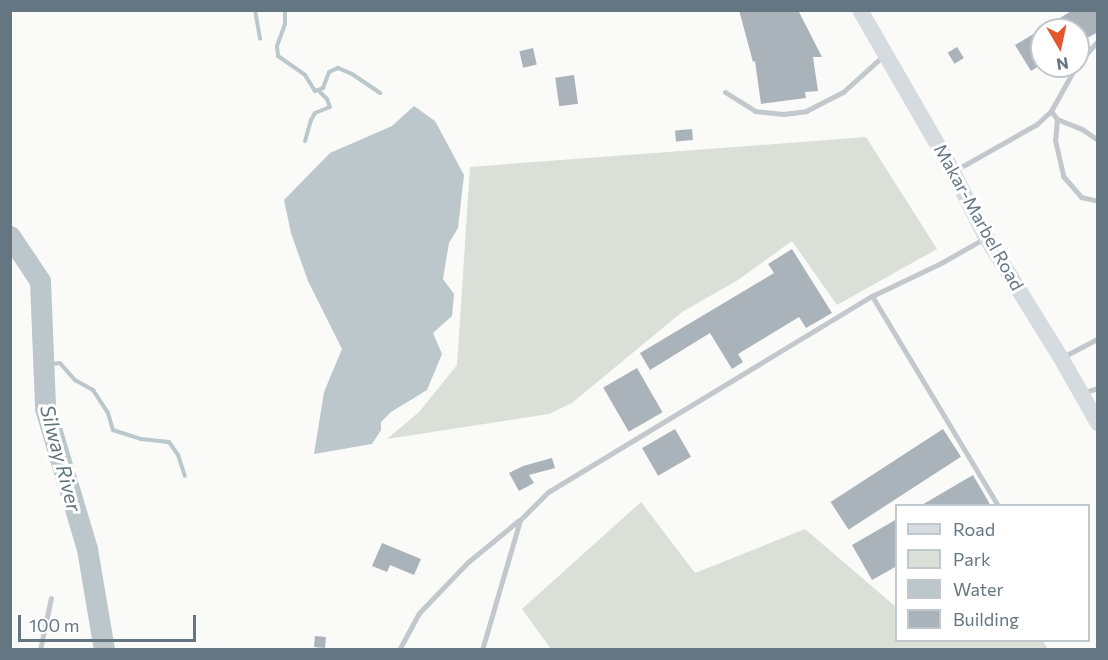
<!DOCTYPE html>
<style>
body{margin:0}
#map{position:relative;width:1108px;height:660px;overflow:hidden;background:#fafaf8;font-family:Commissioner,sans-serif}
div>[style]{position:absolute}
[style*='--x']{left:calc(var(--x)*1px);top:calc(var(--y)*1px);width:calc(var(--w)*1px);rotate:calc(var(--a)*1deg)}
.green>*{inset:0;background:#dadfd7}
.water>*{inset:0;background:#bbc7cb}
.stream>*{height:4px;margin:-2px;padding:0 2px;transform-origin:2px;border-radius:2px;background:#bbc7cb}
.river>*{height:21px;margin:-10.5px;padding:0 10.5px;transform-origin:10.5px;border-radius:10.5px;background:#bbc7cb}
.building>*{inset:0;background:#aab3b9;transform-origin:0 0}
.lane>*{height:5px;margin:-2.5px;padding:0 2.5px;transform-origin:2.5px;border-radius:2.5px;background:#c3c8cc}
.primary>*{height:16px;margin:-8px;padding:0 8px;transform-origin:8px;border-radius:8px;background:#d6dbdf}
span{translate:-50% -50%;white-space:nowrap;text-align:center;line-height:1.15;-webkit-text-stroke:6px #fff;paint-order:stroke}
.street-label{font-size:18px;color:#657683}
.water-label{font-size:20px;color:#60757c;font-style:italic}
.frame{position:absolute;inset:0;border:12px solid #657683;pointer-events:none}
.legend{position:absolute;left:895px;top:504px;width:195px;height:138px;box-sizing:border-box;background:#fff;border:2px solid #c1c8cd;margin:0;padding:8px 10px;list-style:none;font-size:18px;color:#657683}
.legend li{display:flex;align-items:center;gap:12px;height:30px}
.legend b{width:30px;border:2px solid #c1c8cd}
.north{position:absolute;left:1030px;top:18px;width:60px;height:60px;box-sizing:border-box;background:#fff;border:2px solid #c1c8cd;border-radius:50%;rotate:171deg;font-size:16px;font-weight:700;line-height:24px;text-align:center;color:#657683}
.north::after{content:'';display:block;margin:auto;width:21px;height:27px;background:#e4572e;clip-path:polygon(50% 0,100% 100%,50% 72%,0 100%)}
.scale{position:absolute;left:18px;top:615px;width:178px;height:27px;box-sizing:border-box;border:3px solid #657683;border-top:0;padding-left:8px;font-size:18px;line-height:21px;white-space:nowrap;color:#657683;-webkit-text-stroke:4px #fff;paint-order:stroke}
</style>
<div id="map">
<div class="green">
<i style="clip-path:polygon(866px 137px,937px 249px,837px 305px,792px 241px,738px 280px,682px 312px,572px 403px,549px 414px,387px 439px,419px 412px,457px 365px,470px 167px)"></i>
<i style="clip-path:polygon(641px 502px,695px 573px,805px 529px,896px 607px,896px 640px,1043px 641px,1048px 649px,551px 649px,522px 609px)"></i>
</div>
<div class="water">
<i style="clip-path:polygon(414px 106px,435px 121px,464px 175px,458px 228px,449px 243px,443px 279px,454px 294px,452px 316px,433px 333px,442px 354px,427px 390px,391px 412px,381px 422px,381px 430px,372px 444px,314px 454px,324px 392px,342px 349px,308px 281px,291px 233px,284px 200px,330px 153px,392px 126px)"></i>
</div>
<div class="stream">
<i style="--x:255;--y:10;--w:29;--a:80"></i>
<i style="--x:285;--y:10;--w:14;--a:90"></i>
<i style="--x:285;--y:24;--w:23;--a:110"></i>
<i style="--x:277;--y:46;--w:10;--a:84"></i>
<i style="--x:278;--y:56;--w:33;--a:35"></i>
<i style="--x:305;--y:75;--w:19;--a:58"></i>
<i style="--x:315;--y:91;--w:9;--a:-21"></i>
<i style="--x:323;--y:88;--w:17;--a:-69"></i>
<i style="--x:329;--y:72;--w:10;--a:-24"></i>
<i style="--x:338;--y:68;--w:15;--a:23"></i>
<i style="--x:352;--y:74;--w:34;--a:34"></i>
<i style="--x:305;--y:141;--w:22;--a:-74"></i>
<i style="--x:311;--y:120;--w:8;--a:-60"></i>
<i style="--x:315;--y:113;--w:16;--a:-22"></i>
<i style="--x:330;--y:107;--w:9;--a:-111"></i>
<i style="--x:327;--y:99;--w:11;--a:-135"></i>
<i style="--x:36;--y:366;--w:24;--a:-7"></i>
<i style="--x:60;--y:363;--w:23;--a:49"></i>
<i style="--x:75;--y:380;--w:21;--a:29"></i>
<i style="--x:93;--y:390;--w:27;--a:57"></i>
<i style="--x:108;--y:413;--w:18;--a:74"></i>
<i style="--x:113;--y:430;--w:29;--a:18"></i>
<i style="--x:141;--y:439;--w:28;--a:6"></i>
<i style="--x:169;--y:442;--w:16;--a:55"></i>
<i style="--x:178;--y:455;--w:22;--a:72"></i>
</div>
<div class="river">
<i style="--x:10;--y:236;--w:54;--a:56.3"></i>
<i style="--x:40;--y:281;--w:127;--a:87.7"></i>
<i style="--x:45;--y:408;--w:147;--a:73.4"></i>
<i style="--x:87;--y:549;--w:102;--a:80.4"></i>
</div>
<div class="building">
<i style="clip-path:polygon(739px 10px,798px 10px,822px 57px,813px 57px,818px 91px,805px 92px,806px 98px,761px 104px,755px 61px,753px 62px)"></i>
<i style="clip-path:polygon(1073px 10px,1098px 10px,1098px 32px,1078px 43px,1078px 30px,1042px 30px,1042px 64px,1031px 71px,1015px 45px)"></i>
<i style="left:957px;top:47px;width:13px;height:11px;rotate:58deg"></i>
<i style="left:533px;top:48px;width:17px;height:14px;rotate:77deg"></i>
<i style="left:574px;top:75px;width:29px;height:19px;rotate:82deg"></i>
<i style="left:692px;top:129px;width:11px;height:17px;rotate:85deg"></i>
<i style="clip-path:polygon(792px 249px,832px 313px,806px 328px,799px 317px,738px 354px,743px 362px,732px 369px,710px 333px,650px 370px,640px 353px,774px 273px,768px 264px)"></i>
<i style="left:637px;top:368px;width:51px;height:39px;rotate:60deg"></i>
<i style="left:675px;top:429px;width:32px;height:38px;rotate:60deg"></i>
<i style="left:943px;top:429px;width:33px;height:134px;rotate:57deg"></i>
<i style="clip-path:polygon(552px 458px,555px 468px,529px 475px,534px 483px,519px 491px,509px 473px,523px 466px)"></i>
<i style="clip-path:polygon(973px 475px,991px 506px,920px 506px)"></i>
<i style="clip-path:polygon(897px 519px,897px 566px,872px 580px,852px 545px)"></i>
<i style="clip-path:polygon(382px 543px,421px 559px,414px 575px,390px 565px,387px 572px,372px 566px)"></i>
<i style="left:315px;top:636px;width:11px;height:11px;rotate:5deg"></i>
</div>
<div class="lane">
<i style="--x:1078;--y:63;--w:30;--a:-48"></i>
<i style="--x:725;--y:92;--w:36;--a:32"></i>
<i style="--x:755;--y:111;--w:28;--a:6"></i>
<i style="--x:783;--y:114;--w:23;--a:-7"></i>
<i style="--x:806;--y:111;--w:42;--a:-27.2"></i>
<i style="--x:843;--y:92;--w:54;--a:-42"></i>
<i style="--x:1051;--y:111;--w:10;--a:53"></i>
<i style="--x:1057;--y:119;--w:27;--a:22"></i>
<i style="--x:1082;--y:129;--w:19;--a:35"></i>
<i style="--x:1057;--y:119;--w:21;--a:95"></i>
<i style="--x:1055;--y:140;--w:37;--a:77"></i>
<i style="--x:1063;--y:176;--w:28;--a:49"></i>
<i style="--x:1081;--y:197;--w:17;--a:13"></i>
<i style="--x:954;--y:171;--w:95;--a:-29.5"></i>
<i style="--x:1037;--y:124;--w:19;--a:-43"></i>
<i style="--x:1051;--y:111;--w:51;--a:-60.9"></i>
<i style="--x:872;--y:296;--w:245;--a:59"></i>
<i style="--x:1063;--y:357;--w:40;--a:-28"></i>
<i style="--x:1085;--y:392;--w:14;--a:-17"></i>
<i style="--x:40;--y:650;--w:53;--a:-78.1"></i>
<i style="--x:399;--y:650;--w:42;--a:-61.6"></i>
<i style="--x:419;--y:613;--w:71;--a:-46.1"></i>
<i style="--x:468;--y:562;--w:65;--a:-39.4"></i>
<i style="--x:482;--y:650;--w:135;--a:-73.7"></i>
<i style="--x:520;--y:520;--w:40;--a:-45"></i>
<i style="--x:548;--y:492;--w:379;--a:-31.2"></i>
<i style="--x:872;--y:296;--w:76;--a:-25.6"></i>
<i style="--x:941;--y:263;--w:51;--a:-29.6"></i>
</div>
<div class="primary">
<i style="--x:860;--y:10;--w:187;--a:60.1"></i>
<i style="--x:953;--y:172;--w:73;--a:63.1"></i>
<i style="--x:986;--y:237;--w:142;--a:58.2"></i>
<i style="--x:1061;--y:358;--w:75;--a:60.4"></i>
</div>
<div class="street-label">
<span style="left:979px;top:217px;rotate:61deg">Makar-Marbel Road</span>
</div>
<div class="water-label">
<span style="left:61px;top:458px;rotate:75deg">Silway River</span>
</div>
<div class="frame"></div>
<ul class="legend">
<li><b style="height:8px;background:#d6dbdf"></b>Road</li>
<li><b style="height:16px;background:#dadfd7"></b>Park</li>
<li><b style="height:16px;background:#bbc7cb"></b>Water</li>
<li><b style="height:16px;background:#aab3b9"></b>Building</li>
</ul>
<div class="north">N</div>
<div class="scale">100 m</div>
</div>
